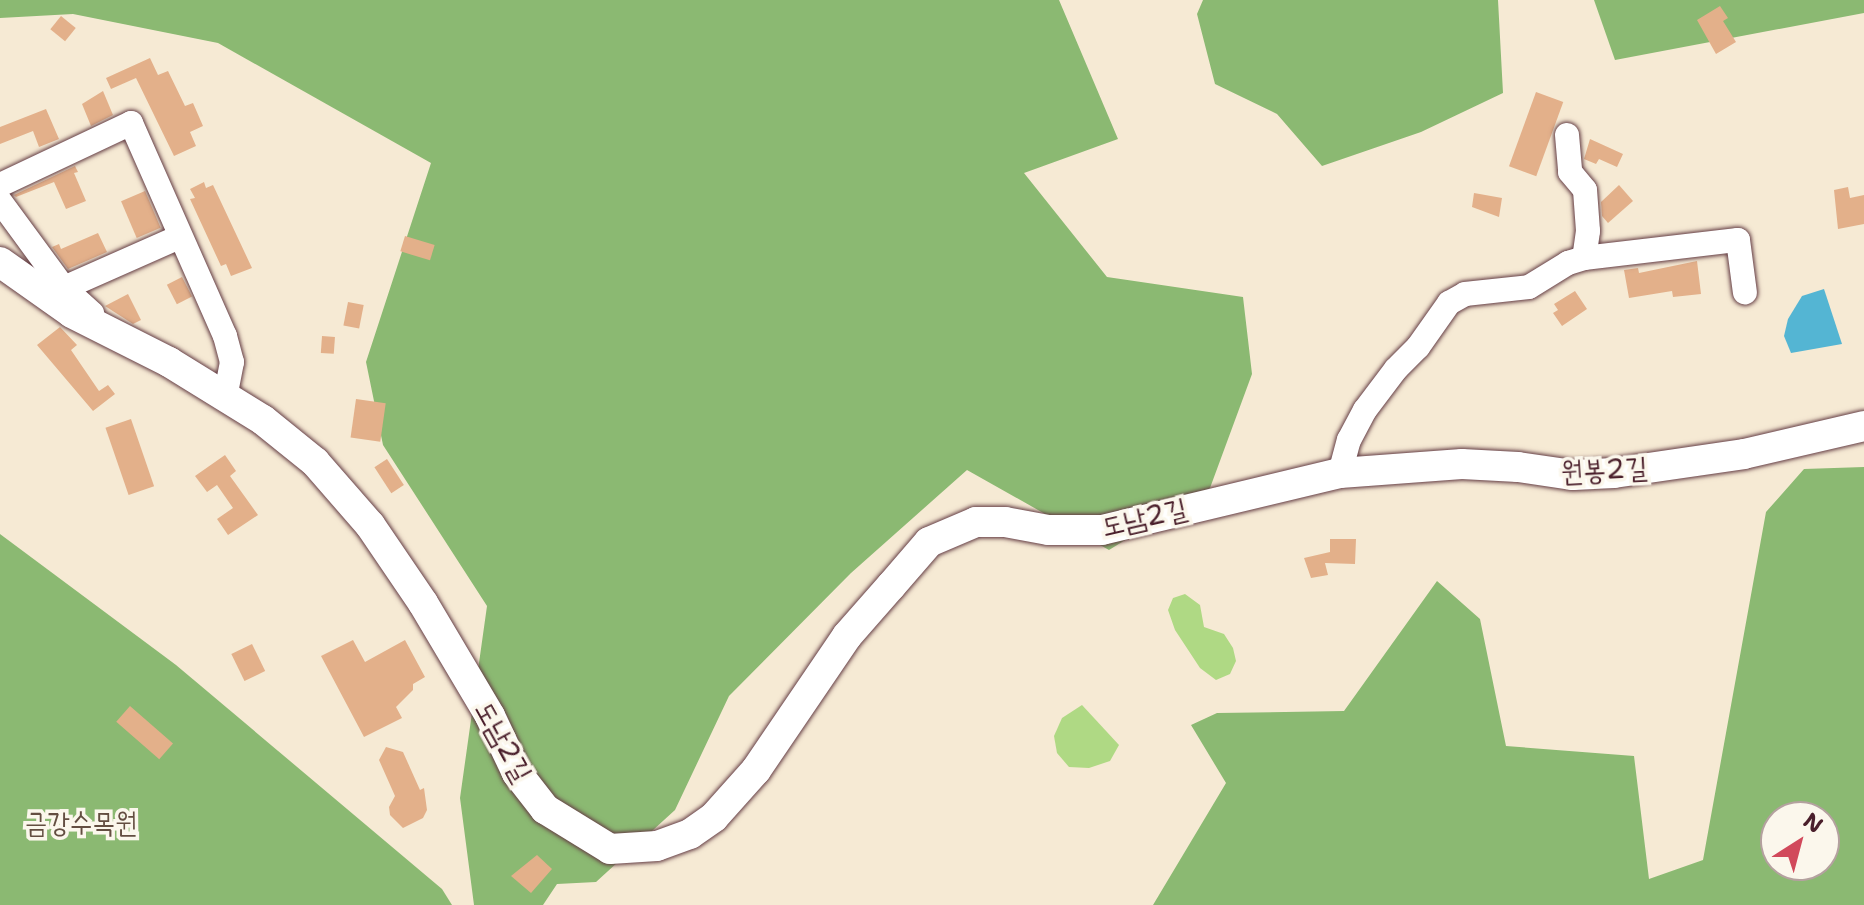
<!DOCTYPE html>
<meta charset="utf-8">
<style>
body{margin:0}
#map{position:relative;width:1864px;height:905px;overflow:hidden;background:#f6ead4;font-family:"Shantell Sans","Poor Story",sans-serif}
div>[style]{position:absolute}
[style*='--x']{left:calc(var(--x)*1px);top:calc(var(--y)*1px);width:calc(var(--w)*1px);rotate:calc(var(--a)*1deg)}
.green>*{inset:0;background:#afd984}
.forest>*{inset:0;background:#8bb972}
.water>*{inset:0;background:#54b5d3}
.building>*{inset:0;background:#e3b08a;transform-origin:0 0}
.roads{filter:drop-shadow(0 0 2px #643d44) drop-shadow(0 0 2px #643d44)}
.minor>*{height:24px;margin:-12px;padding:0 12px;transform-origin:12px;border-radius:12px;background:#fff}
.major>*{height:30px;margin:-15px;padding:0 15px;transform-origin:15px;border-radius:15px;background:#fff}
span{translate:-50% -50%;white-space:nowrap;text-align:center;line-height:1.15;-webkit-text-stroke:7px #fbf7ec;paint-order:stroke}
.street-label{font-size:28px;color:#4a1f2b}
.park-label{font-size:28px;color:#634e41}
.north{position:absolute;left:1760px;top:801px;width:80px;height:80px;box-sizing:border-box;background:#fbf7ec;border:2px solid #b4a19f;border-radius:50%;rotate:36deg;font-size:22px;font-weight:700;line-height:32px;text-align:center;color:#4a1f2b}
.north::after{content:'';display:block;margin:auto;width:28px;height:36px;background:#d1495b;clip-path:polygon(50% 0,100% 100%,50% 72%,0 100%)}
</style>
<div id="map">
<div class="green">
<i style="clip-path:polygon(1185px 594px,1200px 605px,1204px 627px,1224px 634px,1233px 648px,1236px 661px,1230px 674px,1216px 680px,1200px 668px,1175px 630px,1168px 610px,1173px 598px)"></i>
<i style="clip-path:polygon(1082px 705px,1119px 745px,1110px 761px,1089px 768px,1069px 767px,1057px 753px,1054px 736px,1062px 718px)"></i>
</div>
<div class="forest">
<i style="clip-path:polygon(0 0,1059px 0,1118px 139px,1024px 173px,1107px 277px,1243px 297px,1252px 374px,1210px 488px,1109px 550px,967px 470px,851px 573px,729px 696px,675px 810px,596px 882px,557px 884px,543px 905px,474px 905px,460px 798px,487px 606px,383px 445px,366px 362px,431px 163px,218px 43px,73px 14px,0 18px)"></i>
<i style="clip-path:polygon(1203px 0,1498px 0,1503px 93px,1421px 132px,1322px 166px,1277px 114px,1215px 84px,1197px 14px)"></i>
<i style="clip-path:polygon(1594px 0,1864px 0,1864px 13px,1615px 60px)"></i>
<i style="clip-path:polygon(evenodd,1864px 467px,1864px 905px,1153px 905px,1226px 783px,1191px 725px,1217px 713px,1344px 711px,1437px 581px,1480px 619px,1506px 746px,1634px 756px,1649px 879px,1703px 860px,1766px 512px,1804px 469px,1864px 467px,1776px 817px,1824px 817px,1824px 865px,1776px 865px,1776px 817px)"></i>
<i style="clip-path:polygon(0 534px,176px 665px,442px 889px,452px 905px,0 905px)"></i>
</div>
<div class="water">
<i style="clip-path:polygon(1824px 289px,1842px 344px,1791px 353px,1784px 336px,1788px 319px,1802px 296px)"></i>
</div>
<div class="building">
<i style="clip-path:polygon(1720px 6px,1728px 18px,1723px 21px,1736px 42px,1716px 54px,1697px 20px)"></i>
<i style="left:61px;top:16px;width:19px;height:17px;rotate:39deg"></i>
<i style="clip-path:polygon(150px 58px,158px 75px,168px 71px,185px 106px,193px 103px,203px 126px,190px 132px,196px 146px,174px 156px,136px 78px,111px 89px,106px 78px)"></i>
<i style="clip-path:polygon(103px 91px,113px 115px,91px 126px,82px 104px)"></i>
<i style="left:1536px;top:92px;width:29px;height:79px;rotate:20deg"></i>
<i style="clip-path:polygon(46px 109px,59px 139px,39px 147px,33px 131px,0 144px,0 127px)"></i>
<i style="clip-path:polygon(1590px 139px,1623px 154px,1617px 167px,1599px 159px,1596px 164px,1584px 159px)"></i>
<i style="clip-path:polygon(75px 166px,78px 172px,74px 173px,86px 201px,66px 209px,54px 182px,16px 197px,14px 195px)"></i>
<i style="clip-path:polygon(204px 182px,206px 188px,213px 185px,252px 268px,231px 276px,226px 264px,221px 266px,190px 199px,195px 198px,190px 189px)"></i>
<i style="clip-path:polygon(1619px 185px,1633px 201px,1608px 223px,1602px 216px,1601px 202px)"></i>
<i style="clip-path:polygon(1848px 187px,1850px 198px,1864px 195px,1864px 224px,1838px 229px,1834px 190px)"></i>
<i style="left:145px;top:191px;width:40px;height:26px;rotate:67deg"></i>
<i style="clip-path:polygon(1474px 193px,1502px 198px,1499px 217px,1472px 207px)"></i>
<i style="clip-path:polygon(98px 233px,107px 252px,68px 269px,52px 247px,59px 244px,61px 249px)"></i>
<i style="left:405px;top:236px;width:31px;height:16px;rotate:17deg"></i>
<i style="clip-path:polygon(1697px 261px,1701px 294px,1673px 297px,1672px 291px,1629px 298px,1624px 270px,1638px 268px,1639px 273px)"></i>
<i style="left:182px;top:277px;width:22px;height:17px;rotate:63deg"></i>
<i style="clip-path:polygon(1575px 291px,1587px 309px,1562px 326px,1553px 313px,1558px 310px,1554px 304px)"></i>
<i style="clip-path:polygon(128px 294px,141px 320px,133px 324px,105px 306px)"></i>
<i style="left:348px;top:302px;width:16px;height:24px;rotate:11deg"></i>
<i style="clip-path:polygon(60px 327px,77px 345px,71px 350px,99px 391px,108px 385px,115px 394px,93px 411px,37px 345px)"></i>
<i style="left:322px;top:336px;width:13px;height:17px;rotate:4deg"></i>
<i style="left:356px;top:399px;width:30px;height:39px;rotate:8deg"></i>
<i style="left:131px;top:419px;width:71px;height:27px;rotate:71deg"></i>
<i style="clip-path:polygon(225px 455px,236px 471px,230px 476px,258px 515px,228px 535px,217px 519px,233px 508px,217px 485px,207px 492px,195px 476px)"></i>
<i style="left:387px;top:459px;width:31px;height:15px;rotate:57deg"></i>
<i style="clip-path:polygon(1330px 539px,1356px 539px,1355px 564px,1325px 563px,1328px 575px,1311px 578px,1304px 558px,1330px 552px)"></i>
<i style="clip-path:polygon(353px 640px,365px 662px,405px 640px,425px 677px,413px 684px,413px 690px,396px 707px,402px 718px,364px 737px,321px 656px)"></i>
<i style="left:252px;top:644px;width:30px;height:23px;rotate:64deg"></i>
<i style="left:130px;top:706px;width:57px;height:21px;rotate:41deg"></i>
<i style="clip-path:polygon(386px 747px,403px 752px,420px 790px,424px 788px,427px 810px,423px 818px,403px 828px,390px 815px,389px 807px,395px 796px,379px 760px)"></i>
<i style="clip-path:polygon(537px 855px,552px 869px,531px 893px,511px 876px)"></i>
</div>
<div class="roads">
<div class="minor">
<i style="--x:1567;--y:135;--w:37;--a:85"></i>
<i style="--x:1570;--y:172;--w:23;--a:50"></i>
<i style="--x:1585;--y:190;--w:41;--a:85.8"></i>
<i style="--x:1588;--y:231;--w:27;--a:98"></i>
<i style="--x:0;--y:185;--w:145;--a:-25.3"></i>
<i style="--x:131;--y:123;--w:233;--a:66.2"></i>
<i style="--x:225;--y:336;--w:27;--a:75"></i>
<i style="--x:232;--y:362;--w:37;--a:101"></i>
<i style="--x:0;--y:201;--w:108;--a:53.7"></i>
<i style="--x:64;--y:288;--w:38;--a:42"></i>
<i style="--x:64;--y:288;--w:126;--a:-23.9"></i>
<i style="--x:1340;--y:473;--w:34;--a:-75"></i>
<i style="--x:1349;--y:440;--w:34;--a:-62"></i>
<i style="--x:1365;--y:410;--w:51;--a:-52.9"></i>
<i style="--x:1396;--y:369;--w:31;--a:-45"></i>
<i style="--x:1418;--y:347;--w:54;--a:-54.8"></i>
<i style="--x:1449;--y:303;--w:18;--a:-29"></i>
<i style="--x:1465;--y:294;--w:64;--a:-6.2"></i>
<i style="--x:1529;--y:287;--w:46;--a:-31.6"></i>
<i style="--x:1568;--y:263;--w:17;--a:-17"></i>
<i style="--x:1584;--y:258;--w:155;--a:-6.7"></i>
<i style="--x:1738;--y:240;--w:53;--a:82.5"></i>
</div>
<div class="major">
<i style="--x:0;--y:262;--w:88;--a:35.3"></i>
<i style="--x:72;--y:313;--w:109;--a:26.8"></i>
<i style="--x:169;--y:362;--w:110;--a:31.7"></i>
<i style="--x:263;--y:420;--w:67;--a:38.9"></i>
<i style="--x:315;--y:462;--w:84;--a:48.9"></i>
<i style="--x:370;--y:525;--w:94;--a:55.8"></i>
<i style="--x:423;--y:603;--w:131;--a:59.3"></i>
<i style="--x:490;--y:716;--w:63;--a:64.7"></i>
<i style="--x:517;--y:773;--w:46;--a:52.1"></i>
<i style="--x:545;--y:809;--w:76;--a:31.6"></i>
<i style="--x:610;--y:849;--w:47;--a:-3.7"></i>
<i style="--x:657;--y:846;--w:35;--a:-20"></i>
<i style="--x:690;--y:834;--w:29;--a:-35"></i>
<i style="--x:714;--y:817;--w:63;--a:-48.2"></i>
<i style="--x:756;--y:770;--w:162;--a:-55.8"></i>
<i style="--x:847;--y:636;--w:67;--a:-48.7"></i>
<i style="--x:891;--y:586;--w:58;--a:-49.2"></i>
<i style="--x:929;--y:542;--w:51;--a:-23.1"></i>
<i style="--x:976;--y:522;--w:29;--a:0"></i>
<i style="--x:1005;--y:522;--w:44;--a:10.5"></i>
<i style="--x:1048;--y:530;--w:54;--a:0"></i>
<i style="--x:1102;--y:530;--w:245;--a:-13.5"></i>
<i style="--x:1340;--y:473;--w:122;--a:-4.2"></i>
<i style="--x:1462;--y:464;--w:56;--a:3.1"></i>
<i style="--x:1518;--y:467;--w:56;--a:8.3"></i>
<i style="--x:1573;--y:475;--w:41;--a:-2.8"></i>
<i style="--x:1614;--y:473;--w:131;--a:-8.3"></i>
<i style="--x:1744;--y:454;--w:123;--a:-13.1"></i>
</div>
</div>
<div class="street-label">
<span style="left:1604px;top:469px;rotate:-3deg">원봉2길</span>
<span style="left:1144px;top:517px;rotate:-13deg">도남2길</span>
<span style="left:504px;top:741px;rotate:61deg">도남2길</span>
</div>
<div class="park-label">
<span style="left:81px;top:822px">금강수목원</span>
</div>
<div class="north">N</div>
</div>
